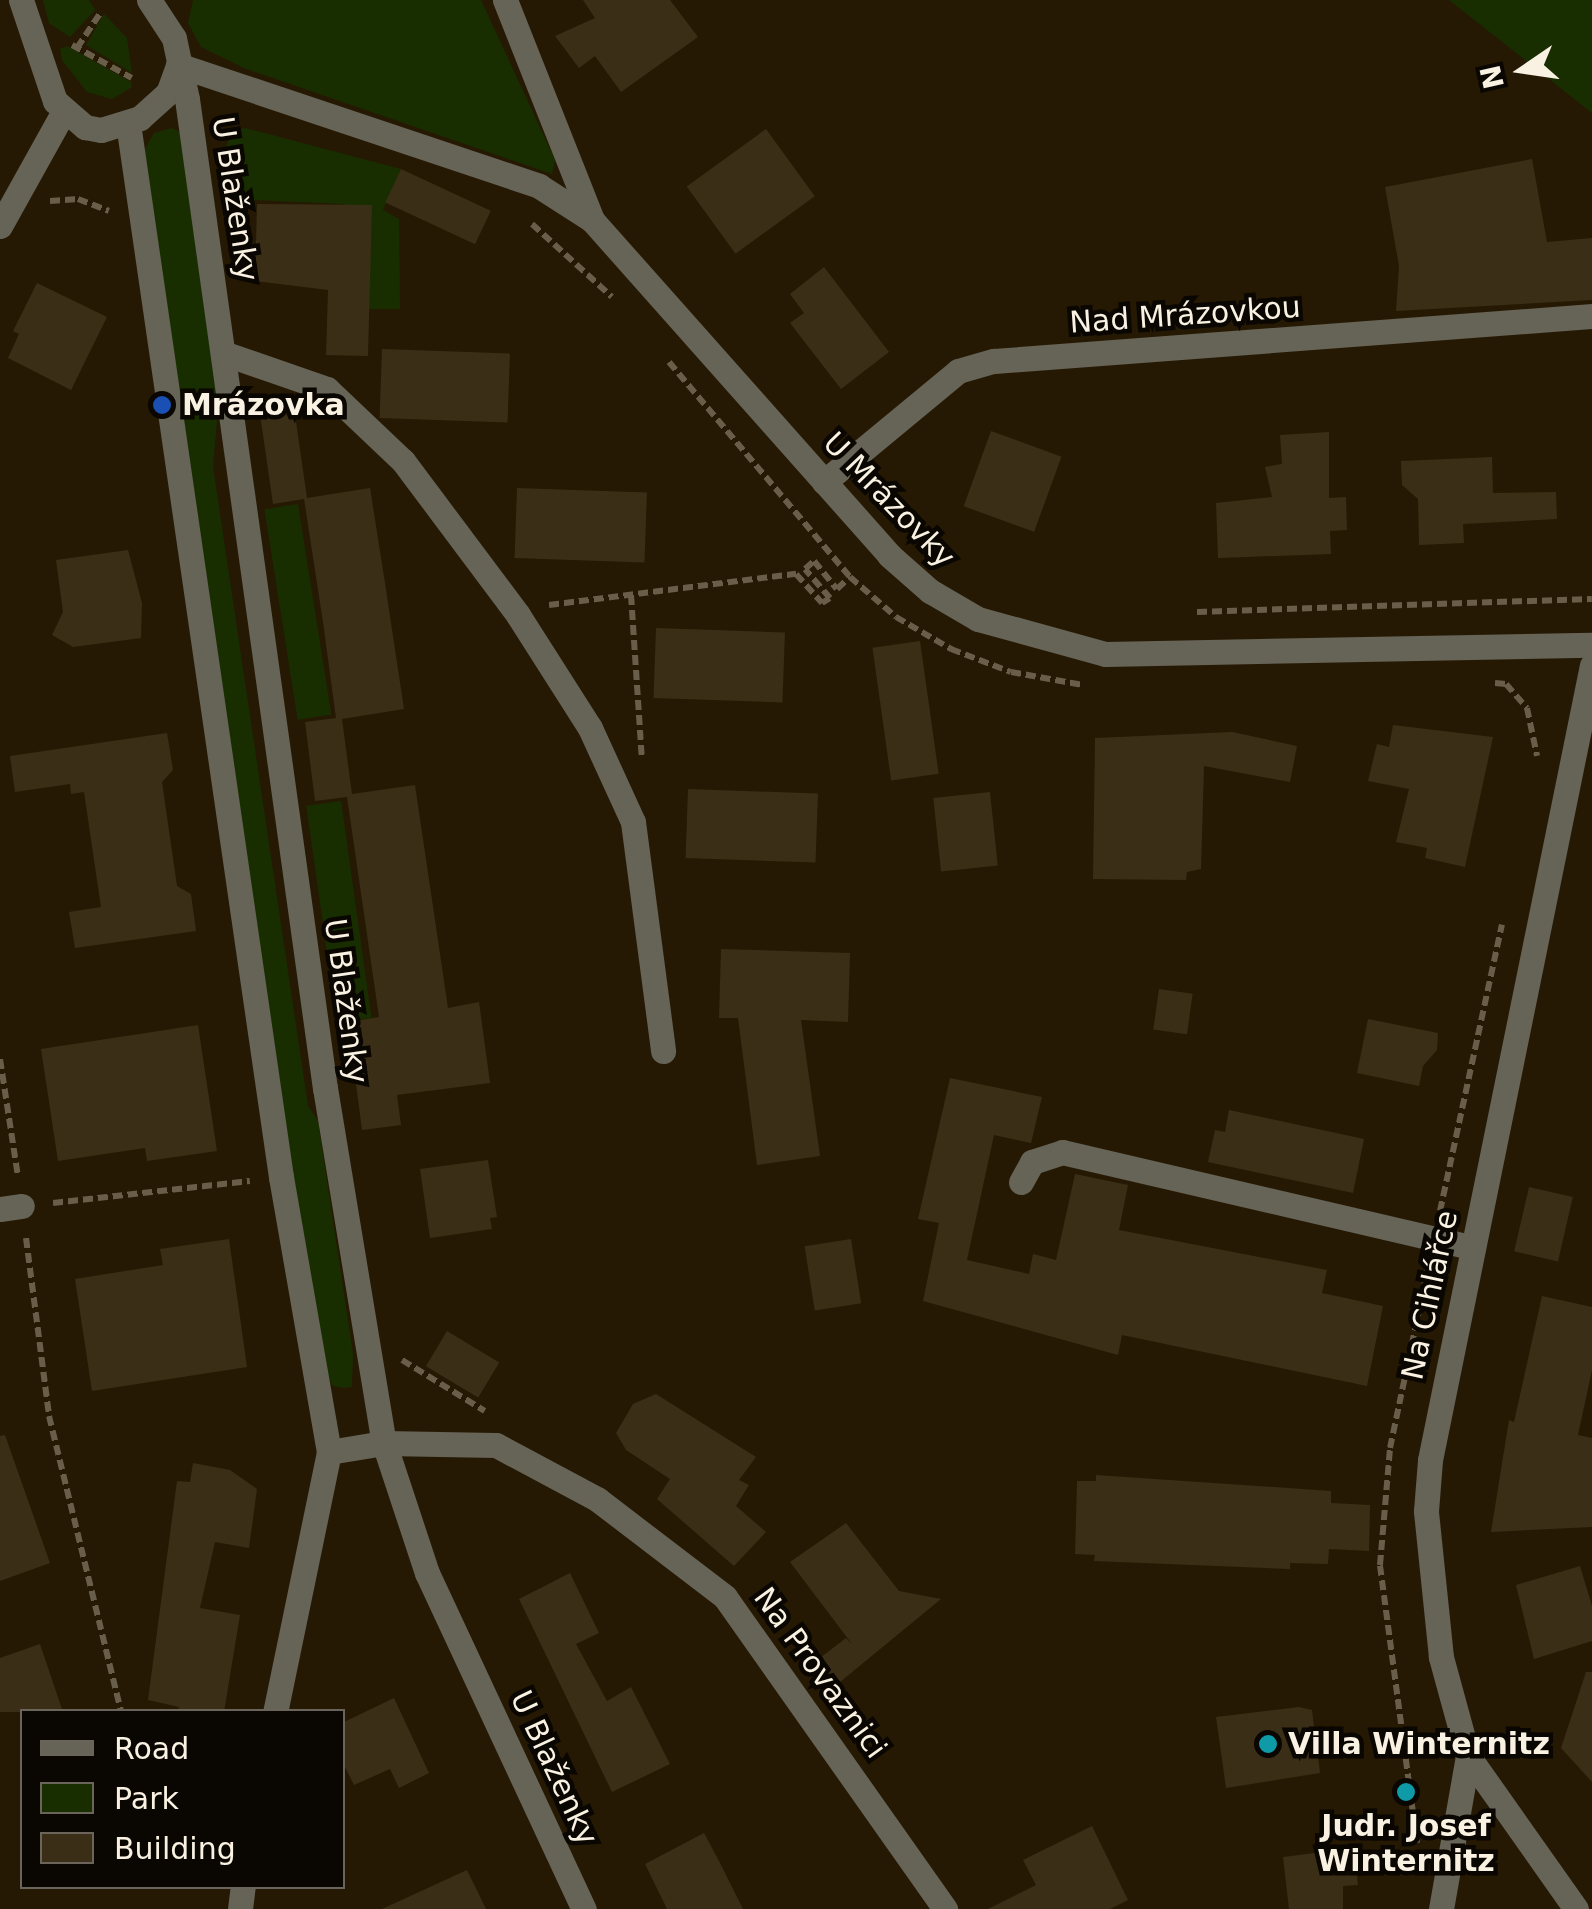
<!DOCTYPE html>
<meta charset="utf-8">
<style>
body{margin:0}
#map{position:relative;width:1592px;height:1909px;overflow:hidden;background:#261903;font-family:"DejaVu Sans",sans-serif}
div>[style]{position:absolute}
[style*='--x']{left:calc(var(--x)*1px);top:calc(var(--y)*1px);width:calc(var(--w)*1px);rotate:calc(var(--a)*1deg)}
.green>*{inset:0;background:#192e00;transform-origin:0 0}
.building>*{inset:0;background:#3b2e16;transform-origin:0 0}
.path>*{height:6px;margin-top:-3px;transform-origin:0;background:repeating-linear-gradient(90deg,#695e4a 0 10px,transparent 0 15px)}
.minor>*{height:25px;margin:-12.5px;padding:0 12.5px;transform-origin:12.5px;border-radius:12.5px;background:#666357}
.dots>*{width:28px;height:28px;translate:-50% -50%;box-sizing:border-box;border:5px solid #0a0601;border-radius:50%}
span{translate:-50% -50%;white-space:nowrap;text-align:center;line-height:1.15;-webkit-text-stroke:9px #0a0601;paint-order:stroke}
.street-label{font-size:30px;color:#f9f1e2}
.poi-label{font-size:30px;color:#f9f1e2;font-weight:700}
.left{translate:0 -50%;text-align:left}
.legend{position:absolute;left:20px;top:1709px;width:325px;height:180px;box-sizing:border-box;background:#0a0601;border:2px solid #6a645b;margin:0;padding:12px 18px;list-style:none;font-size:30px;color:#f9f1e2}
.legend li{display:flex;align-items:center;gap:20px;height:50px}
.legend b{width:50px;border:2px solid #6a645b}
.north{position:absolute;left:1472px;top:20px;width:100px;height:100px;-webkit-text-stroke:8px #0a0601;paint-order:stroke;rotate:257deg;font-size:28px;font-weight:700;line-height:40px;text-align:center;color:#f9f1e2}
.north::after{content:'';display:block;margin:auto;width:35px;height:45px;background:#f9f1e2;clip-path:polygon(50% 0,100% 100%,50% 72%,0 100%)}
</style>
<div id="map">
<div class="green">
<i style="clip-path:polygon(89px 0,95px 10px,70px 37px,49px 23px,43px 0)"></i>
<i style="clip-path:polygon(193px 0,481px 0,555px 160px,552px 174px,244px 68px,201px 47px,188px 23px)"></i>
<i style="clip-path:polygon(1449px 0,1592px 0,1592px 113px)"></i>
<i style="clip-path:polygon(104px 14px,127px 38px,132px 73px,86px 45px)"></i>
<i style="clip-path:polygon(67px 46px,131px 82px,132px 87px,112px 99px,87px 92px,62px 60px,60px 49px)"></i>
<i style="clip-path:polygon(172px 128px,185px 135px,220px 385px,213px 467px,308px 1106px,318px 1121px,353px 1354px,352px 1387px,344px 1388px,333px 1386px,319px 1363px,144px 151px,154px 133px)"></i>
<i style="clip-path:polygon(245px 128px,401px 169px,383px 210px,399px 219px,400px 309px,369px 309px,343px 204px,229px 199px,226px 146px,234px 131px)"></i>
<i style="left:298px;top:504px;width:213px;height:34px;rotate:81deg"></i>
<i style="left:341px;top:801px;width:219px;height:35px;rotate:82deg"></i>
</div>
<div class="building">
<i style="clip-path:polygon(583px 0,670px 0,698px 37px,621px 92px,595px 56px,579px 68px,555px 36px,595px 18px)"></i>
<i style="left:766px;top:129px;width:83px;height:98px;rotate:54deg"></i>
<i style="clip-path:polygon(1532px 159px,1547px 242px,1592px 238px,1592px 300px,1396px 311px,1399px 266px,1385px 187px)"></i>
<i style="left:401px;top:169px;width:99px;height:37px;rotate:25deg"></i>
<i style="clip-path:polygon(257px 204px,372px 205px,368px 356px,326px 355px,328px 290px,255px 281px)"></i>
<i style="clip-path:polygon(824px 267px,889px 352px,841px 389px,790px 323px,804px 313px,790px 294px)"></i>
<i style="clip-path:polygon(37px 283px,107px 317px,71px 390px,8px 358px,19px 334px,13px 331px)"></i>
<i style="left:382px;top:349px;width:128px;height:69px;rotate:2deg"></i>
<i style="clip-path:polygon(292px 394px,307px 498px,370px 488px,385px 583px,404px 709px,342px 719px,352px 794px,415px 785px,448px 1008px,479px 1002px,490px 1083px,397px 1095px,401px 1125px,362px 1130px,348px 1022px,379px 1017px,347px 797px,315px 801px,305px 722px,336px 718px,323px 622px,304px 499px,273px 504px,258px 400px)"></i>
<i style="left:991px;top:431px;width:75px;height:80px;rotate:20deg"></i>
<i style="clip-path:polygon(1329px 432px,1329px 498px,1346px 497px,1347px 530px,1330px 531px,1331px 554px,1218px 558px,1216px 503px,1272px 497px,1265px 467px,1282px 464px,1280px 435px)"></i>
<i style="clip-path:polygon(1492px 457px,1493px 493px,1556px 492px,1557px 519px,1463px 524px,1464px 543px,1419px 545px,1418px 499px,1402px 485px,1401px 461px)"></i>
<i style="left:517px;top:488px;width:130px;height:70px;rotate:2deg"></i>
<i style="clip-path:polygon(128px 550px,142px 603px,141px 638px,73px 647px,52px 635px,63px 612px,56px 560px)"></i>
<i style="left:656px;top:628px;width:129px;height:70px;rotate:2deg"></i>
<i style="left:920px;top:641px;width:134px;height:48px;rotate:82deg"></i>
<i style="clip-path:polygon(1393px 725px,1493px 737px,1465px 867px,1425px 858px,1427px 848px,1396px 842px,1409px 789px,1368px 781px,1377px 744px,1389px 747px)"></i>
<i style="clip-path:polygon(1232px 732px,1297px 746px,1290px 782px,1204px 766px,1201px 869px,1187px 872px,1186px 880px,1093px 879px,1095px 738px)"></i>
<i style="clip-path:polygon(167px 733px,173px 770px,162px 782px,177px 886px,191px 894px,196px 931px,75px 948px,69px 912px,101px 907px,84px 792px,71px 794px,70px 784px,15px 792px,10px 756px)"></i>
<i style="left:688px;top:789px;width:130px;height:69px;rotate:2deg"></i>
<i style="left:990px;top:792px;width:74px;height:57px;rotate:84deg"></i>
<i style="clip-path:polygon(721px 949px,850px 953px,848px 1022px,801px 1020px,820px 1156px,757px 1165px,738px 1018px,719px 1018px)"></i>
<i style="left:1159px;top:989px;width:34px;height:41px;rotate:8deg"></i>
<i style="clip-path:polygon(1368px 1019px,1438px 1033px,1437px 1050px,1423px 1066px,1419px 1086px,1357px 1073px)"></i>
<i style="clip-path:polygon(198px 1025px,217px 1151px,147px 1161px,145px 1148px,58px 1161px,41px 1049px)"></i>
<i style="clip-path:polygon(950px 1078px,1042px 1097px,1031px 1143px,994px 1135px,967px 1260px,1029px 1274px,1033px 1254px,1056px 1260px,1075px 1174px,1128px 1185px,1119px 1230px,1327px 1270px,1322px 1293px,1383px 1306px,1367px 1386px,1122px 1335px,1118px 1355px,923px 1301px,939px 1223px,918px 1219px)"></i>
<i style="clip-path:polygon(1229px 1110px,1364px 1139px,1353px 1193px,1208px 1162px,1215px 1130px,1225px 1132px)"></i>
<i style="clip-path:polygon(488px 1160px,497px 1217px,490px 1218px,492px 1229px,430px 1238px,420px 1169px)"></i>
<i style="left:1529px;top:1187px;width:45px;height:66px;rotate:13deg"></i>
<i style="clip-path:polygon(229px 1239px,247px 1367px,92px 1391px,75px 1279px,163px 1265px,160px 1249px)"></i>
<i style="left:851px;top:1239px;width:65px;height:47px;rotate:81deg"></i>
<i style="clip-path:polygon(1542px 1296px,1592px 1307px,1592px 1370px,1578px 1435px,1592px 1438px,1592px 1527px,1491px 1532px,1509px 1420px,1514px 1422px)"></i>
<i style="left:447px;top:1331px;width:61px;height:41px;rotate:31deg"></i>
<i style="clip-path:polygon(656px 1394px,756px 1457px,739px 1480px,749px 1485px,736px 1506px,766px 1532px,734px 1566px,657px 1499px,670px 1479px,626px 1450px,616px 1433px,633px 1404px)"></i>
<i style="clip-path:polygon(5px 1435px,50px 1563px,0 1581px,0 1436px)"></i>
<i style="clip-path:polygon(193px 1463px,230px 1470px,257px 1489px,249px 1548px,215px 1542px,200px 1608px,240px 1615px,224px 1712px,177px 1712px,179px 1707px,148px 1700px,177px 1481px,190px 1482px)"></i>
<i style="clip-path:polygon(1096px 1475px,1331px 1491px,1331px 1503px,1370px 1505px,1369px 1551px,1329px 1549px,1328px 1564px,1290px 1563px,1290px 1569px,1094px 1561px,1095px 1555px,1075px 1554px,1077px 1481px,1096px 1481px)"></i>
<i style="clip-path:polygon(846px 1523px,899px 1591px,941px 1599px,834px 1687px,816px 1661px,846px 1638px,852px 1644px,790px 1562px)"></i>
<i style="clip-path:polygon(1580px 1566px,1592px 1606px,1592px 1641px,1534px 1659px,1516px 1585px)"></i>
<i style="clip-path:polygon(570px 1573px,599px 1633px,576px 1644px,607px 1701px,631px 1687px,670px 1764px,612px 1792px,519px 1599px)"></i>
<i style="clip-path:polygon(40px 1644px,63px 1712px,0 1712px,0 1658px)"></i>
<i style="clip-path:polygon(1586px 1672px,1592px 1672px,1592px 1782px,1561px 1748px)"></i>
<i style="clip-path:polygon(394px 1698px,429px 1773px,399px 1788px,390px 1769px,354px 1785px,342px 1761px,342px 1723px)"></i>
<i style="clip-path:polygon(1299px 1707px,1312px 1710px,1320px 1773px,1226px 1788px,1216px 1717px)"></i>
<i style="clip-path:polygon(1092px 1826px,1128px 1900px,1110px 1909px,988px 1909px,1036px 1885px,1023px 1860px)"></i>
<i style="clip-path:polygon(704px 1833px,719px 1861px,743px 1909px,667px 1909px,645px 1864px)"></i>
<i style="clip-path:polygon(1354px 1848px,1358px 1885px,1343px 1886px,1343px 1909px,1289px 1909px,1283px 1857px)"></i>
<i style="clip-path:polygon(467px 1870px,486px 1909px,382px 1909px)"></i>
</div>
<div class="path">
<i style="--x:72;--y:45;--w:68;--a:28.8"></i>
<i style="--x:77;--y:48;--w:43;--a:-56.3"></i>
<i style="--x:50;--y:201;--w:28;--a:-4"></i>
<i style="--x:78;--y:199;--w:33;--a:21"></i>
<i style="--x:532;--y:224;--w:108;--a:42.4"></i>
<i style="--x:669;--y:362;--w:281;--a:49.9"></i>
<i style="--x:850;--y:577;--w:61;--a:41"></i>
<i style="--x:896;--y:617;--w:64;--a:30.2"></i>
<i style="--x:951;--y:649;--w:64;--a:21"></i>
<i style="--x:1011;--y:672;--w:73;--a:10.2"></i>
<i style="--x:631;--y:595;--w:164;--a:86.2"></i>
<i style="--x:830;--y:598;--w:38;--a:-131"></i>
<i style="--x:805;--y:569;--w:12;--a:-42"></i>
<i style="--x:814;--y:561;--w:36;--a:51"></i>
<i style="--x:837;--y:589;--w:18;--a:-43"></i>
<i style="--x:549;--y:605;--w:249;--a:-7.2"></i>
<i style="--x:796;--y:574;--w:39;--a:48"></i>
<i style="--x:822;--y:603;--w:9;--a:-32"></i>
<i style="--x:1197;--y:612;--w:395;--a:-1.9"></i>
<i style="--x:1495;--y:683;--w:11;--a:5"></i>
<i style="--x:1506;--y:684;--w:32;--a:49"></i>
<i style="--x:1527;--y:708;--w:49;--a:78.2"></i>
<i style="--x:0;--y:1059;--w:118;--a:81.3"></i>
<i style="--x:53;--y:1203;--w:198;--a:-6.4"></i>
<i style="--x:1440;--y:1211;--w:293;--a:-77.8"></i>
<i style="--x:26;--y:1238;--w:179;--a:82.6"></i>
<i style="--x:49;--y:1416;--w:305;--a:76.3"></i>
<i style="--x:402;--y:1360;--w:97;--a:31.6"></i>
<i style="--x:1417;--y:1843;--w:280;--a:-97.6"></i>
<i style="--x:1380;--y:1565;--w:117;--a:-85.1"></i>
<i style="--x:1390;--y:1448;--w:185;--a:-78.1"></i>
</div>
<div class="minor">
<i style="--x:21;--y:0;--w:107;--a:71.4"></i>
<i style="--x:55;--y:101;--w:40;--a:41"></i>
<i style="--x:85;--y:127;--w:16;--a:11"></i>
<i style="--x:101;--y:130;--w:41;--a:-17.1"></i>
<i style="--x:140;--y:118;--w:38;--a:-42"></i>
<i style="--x:168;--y:93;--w:30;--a:-70"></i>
<i style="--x:149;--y:0;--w:45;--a:56.7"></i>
<i style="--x:174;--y:38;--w:62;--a:78"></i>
<i style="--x:187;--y:99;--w:999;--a:82.06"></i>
<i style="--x:325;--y:1088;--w:360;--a:80.6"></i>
<i style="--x:384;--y:1443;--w:137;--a:71.7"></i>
<i style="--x:427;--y:1573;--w:371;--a:65"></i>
<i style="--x:505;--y:0;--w:237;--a:68.4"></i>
<i style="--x:178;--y:65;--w:381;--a:18.5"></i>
<i style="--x:539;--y:186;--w:63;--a:32.7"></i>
<i style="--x:592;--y:220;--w:448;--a:48.4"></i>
<i style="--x:889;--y:555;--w:55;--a:41.3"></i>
<i style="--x:930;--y:591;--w:56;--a:30.3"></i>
<i style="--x:978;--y:619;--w:132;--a:15.4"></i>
<i style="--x:1105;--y:654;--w:487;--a:-1.1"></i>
<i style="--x:128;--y:123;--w:1065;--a:81.74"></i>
<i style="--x:281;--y:1177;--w:279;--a:80.1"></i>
<i style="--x:329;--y:1452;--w:266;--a:101.7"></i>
<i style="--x:0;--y:226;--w:129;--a:-60.9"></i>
<i style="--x:226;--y:354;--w:107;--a:19.1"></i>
<i style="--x:327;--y:389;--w:105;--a:43.5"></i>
<i style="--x:403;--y:461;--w:192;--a:53.2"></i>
<i style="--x:518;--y:615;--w:134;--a:57.5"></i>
<i style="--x:590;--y:728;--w:103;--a:65.4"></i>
<i style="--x:633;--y:822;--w:231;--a:82.5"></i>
<i style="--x:824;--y:482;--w:174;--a:-39.6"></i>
<i style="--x:958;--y:371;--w:37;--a:-16"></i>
<i style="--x:994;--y:361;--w:600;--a:-4.3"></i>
<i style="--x:1021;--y:1182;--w:23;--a:-61"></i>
<i style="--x:1032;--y:1162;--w:32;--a:-18"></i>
<i style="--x:1062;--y:1152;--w:422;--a:13.1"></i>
<i style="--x:0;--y:1209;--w:22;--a:-8"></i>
<i style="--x:329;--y:1452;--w:56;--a:-9.3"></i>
<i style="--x:384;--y:1443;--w:112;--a:1"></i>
<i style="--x:496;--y:1445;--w:115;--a:28.1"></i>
<i style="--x:597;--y:1499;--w:161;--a:37.4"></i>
<i style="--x:725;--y:1597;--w:382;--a:54.8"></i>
<i style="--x:240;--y:1909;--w:23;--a:-83"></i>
<i style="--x:1441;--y:1909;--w:155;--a:-80"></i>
<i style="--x:1576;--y:1909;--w:187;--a:-125.2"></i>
<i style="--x:1468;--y:1756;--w:103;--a:-105.3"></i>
<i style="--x:1441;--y:1657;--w:147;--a:-95.9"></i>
<i style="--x:1426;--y:1511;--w:51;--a:-85.5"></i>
<i style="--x:1430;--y:1460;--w:811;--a:-78.48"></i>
</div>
<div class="dots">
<i style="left:162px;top:405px;background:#1a4fb4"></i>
<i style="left:1268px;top:1744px;background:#0f9aa8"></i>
<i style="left:1406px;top:1792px;background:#0f9aa8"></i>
</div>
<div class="street-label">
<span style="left:235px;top:199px;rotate:81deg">U Blaženky</span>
<span style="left:1185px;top:315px;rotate:-4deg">Nad Mrázovkou</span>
<span style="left:889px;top:500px;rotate:46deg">U Mrázovky</span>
<span style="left:346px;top:1001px;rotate:82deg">U Blaženky</span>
<span style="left:1430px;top:1295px;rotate:-78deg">Na Cihlářce</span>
<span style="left:820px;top:1673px;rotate:54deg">Na Provaznici</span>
<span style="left:554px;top:1768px;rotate:65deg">U Blaženky</span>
</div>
<div class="poi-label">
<span class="left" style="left:182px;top:405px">Mrázovka</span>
<span class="left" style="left:1288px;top:1744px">Villa Winternitz</span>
<span style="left:1406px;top:1843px">Judr. Josef<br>Winternitz</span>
</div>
<ul class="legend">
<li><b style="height:12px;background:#666357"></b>Road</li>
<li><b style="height:28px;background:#192e00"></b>Park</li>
<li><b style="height:28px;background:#3b2e16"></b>Building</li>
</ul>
<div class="north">N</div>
</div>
